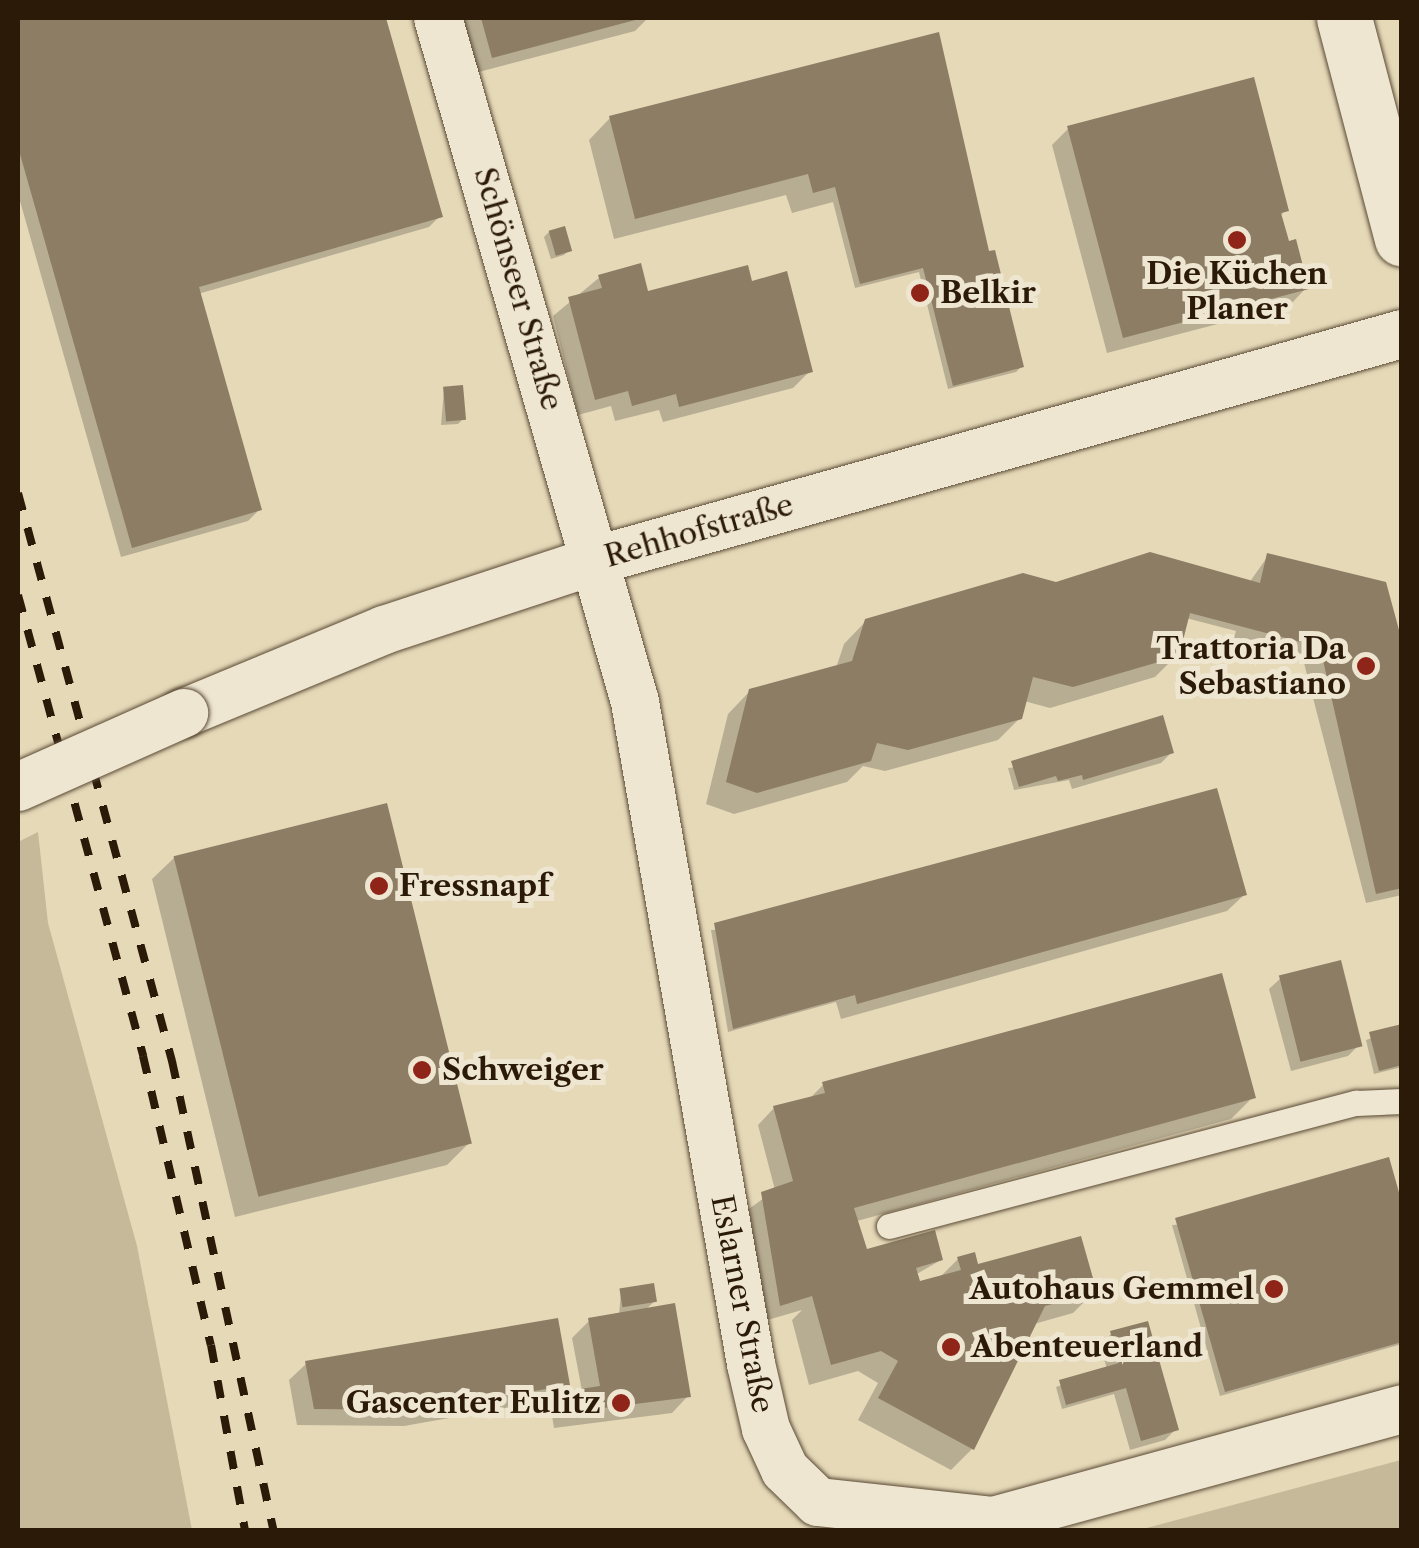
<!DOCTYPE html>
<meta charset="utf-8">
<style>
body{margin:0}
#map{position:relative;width:1419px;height:1548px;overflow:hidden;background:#e5d9b8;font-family:"Libre Caslon Text",serif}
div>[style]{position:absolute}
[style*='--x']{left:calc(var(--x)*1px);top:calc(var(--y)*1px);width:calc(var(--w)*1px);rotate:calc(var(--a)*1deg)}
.green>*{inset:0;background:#c6b99a}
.shadow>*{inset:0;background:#0003}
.building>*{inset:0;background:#8c7d64;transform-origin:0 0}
.roads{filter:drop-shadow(0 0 2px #5a4a35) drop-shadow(0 0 2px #5a4a35)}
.lane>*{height:25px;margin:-12.5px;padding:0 12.5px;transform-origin:12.5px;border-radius:12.5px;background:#eee6d1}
.street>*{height:48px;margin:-24px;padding:0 24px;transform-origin:24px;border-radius:24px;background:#eee6d1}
.secondary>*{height:55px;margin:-27.5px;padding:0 27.5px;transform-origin:27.5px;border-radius:27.5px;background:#eee6d1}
.rail>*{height:8px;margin-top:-4px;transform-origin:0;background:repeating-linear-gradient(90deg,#2c1a09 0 18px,transparent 0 36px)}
.bridges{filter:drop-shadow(0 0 2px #5a4a35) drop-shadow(0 0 2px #5a4a35)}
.street-bridge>*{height:48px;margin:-24px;padding:0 24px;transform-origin:24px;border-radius:24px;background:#eee6d1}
.dots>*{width:28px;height:28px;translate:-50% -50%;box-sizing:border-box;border:5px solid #eee6d1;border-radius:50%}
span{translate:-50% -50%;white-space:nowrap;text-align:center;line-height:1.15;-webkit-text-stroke:10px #eee6d1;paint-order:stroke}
.poi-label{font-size:30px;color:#2c1a09;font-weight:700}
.left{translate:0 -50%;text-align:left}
.right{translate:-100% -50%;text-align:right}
.street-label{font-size:30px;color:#2c1a09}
.frame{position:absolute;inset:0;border:20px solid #2c1a09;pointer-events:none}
</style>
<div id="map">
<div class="green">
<i style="clip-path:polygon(38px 832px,48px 923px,137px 1246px,192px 1530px,18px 1530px,18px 842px)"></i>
<i style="clip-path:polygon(1401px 1460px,1401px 1530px,1139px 1530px)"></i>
</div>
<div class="shadow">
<i style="clip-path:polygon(18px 18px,383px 18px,440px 216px,429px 227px,198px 294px,259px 510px,248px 521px,121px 557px,18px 194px)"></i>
<i style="clip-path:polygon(461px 18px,648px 18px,635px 31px,475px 73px)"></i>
<i style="clip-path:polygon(937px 35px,987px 254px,1021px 367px,1016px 372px,948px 389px,919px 272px,855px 288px,833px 202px,792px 213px,786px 195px,614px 239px,589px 140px,610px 118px)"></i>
<i style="clip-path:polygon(1069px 128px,1286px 210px,1279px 217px,1306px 288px,1290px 305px,1107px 353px,1052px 145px)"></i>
<i style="clip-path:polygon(549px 232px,569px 250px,564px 255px,551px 259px,544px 237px)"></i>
<i style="clip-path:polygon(600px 277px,646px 294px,750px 284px,810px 371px,793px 388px,663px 422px,659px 410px,615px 421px,611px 406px,578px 415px,553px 316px)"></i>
<i style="clip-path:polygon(444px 389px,463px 419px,458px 424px,441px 425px)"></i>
<i style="clip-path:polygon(1268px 556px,1402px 651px,1402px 895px,1366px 903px,1304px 663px,1232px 645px,1236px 631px,1186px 618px,1177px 655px,1155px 677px,1050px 708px,1024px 701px,1020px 718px,998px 740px,885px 771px,863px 766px,847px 782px,734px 814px,706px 804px,728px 714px,750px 691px,836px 668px,844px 644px,866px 621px,1056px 584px,1249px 583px)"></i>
<i style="clip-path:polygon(1172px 752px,1161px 763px,1072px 789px,1069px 780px,1014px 790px,1008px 768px)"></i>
<i style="clip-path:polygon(174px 858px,468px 1144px,447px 1165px,235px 1217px,152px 879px)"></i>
<i style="clip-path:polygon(1244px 895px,1227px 911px,841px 1019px,836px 1002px,728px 1032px,711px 930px)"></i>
<i style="clip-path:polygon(1281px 978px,1359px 1045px,1348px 1056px,1291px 1071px,1269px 989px)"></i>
<i style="clip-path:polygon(1402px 1027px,1402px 1067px,1374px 1074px,1366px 1040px)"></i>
<i style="clip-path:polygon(823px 1085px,1253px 1097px,1231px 1119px,857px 1221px,866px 1252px,941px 1260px,915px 1275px,918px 1284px,938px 1279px,958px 1259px,1094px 1292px,1073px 1313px,1034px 1324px,972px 1449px,951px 1470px,858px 1420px,878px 1383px,858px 1371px,809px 1385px,792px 1320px,802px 1310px,764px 1321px,746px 1211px,775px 1190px,758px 1125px,774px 1108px,808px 1100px)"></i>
<i style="clip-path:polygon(1402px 1212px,1402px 1344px,1220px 1396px,1172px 1225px)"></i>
<i style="clip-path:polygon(621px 1291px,655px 1301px,644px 1311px,688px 1396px,672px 1413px,554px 1428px,551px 1410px,568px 1393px,582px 1391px,572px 1338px,589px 1321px,619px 1315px)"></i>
<i style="clip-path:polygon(1111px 1334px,1176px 1429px,1165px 1440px,1130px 1450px,1114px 1394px,1062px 1409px,1056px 1387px,1107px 1369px,1100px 1345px)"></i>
<i style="clip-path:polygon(306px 1364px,567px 1384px,551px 1400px,404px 1426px,297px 1425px,289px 1380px)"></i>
</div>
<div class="building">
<i style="clip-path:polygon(18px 18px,386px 18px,443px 217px,199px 287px,262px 510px,132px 548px,18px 147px)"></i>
<i style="clip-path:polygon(481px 18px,639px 18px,639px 19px,492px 58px)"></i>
<i style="clip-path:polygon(939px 32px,989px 251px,995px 250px,1024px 367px,953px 386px,923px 268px,860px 284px,835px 187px,813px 193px,808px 174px,635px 219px,609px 116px)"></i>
<i style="clip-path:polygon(1254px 77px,1289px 211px,1281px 213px,1289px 241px,1296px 239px,1309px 289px,1123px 338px,1067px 126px)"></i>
<i style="left:565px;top:226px;width:26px;height:17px;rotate:74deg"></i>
<i style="clip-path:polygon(641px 263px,648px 291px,748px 265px,752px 281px,787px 271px,813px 372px,679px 407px,676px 394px,632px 406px,628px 391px,595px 400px,568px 297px,602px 288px,598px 275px)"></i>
<i style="left:463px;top:385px;width:35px;height:20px;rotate:85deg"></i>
<i style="clip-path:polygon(1150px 552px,1260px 583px,1267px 553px,1386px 582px,1402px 641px,1402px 888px,1376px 894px,1320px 647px,1190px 613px,1179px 656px,1073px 687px,1033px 677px,1022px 719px,908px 750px,877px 743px,871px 761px,757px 793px,726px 782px,749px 689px,852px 661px,865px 619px,1023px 573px,1056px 582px)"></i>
<i style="clip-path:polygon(1163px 715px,1174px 753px,1083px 780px,1082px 775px,1058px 781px,1056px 776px,1019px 787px,1011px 761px)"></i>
<i style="clip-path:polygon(1217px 788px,1247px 895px,857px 1004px,855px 995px,733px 1029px,714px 923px)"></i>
<i style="left:387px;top:803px;width:351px;height:220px;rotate:76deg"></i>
<i style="left:1341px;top:960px;width:89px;height:64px;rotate:76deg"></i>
<i style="clip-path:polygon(1222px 973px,1256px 1098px,854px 1208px,867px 1249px,935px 1230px,943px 1260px,916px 1268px,920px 1281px,961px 1270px,957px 1257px,975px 1252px,978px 1264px,1081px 1236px,1097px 1292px,1045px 1306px,974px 1450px,878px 1398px,898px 1361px,881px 1351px,831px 1365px,812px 1296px,780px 1306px,761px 1192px,793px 1181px,773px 1106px,825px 1093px,822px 1082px)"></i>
<i style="clip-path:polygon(1402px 1024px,1402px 1065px,1379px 1071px,1369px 1032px)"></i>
<i style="clip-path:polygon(1389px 1157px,1402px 1203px,1402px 1342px,1225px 1392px,1175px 1218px)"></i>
<i style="left:654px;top:1283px;width:19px;height:35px;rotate:81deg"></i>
<i style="clip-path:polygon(675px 1303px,691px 1397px,571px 1412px,567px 1391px,600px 1386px,588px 1318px)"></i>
<i style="clip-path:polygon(558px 1318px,570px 1385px,422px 1410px,314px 1409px,305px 1361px)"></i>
<i style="clip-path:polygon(1148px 1321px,1179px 1430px,1141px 1441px,1126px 1388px,1066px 1405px,1059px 1380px,1119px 1363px,1110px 1331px)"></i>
</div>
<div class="roads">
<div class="lane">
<i style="--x:889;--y:1226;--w:483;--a:-14.8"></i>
<i style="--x:1356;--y:1103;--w:46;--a:-2.5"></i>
</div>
<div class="street">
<i style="--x:438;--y:18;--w:712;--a:73.93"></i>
<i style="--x:635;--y:702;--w:672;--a:80.06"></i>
<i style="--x:751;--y:1364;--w:67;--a:77"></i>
<i style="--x:766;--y:1429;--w:45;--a:65.1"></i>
<i style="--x:785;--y:1470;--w:46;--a:44.1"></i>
<i style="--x:818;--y:1502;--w:176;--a:6.2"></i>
<i style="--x:993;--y:1521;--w:424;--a:-15.3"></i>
<i style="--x:184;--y:713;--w:217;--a:-22.5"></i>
<i style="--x:384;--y:630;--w:224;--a:-18.2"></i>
<i style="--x:597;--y:560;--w:836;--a:-15.68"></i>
</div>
<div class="secondary">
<i style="--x:1344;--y:18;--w:228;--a:75.3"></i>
</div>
</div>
<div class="rail">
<i style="--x:18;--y:493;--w:589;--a:74.83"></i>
<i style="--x:172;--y:1061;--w:480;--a:77.8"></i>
<i style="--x:18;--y:595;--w:478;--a:74.8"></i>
<i style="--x:143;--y:1056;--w:297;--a:76.8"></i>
<i style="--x:211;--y:1345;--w:188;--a:79.6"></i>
</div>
<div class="bridges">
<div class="street-bridge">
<i style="--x:18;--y:787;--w:182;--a:-24"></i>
</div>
</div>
<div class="dots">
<i style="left:1237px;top:240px;background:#8f2418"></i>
<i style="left:920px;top:293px;background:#8f2418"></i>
<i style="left:1366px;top:666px;background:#8f2418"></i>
<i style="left:379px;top:886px;background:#8f2418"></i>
<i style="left:422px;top:1070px;background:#8f2418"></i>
<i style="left:1274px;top:1289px;background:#8f2418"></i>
<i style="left:951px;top:1347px;background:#8f2418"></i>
<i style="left:621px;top:1403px;background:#8f2418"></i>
</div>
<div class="poi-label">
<span style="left:1237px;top:291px">Die Küchen<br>Planer</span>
<span class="left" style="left:940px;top:293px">Belkir</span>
<span class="right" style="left:1346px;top:666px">Trattoria Da<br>Sebastiano</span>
<span class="left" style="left:399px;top:886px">Fressnapf</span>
<span class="left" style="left:442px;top:1070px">Schweiger</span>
<span class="right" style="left:1254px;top:1289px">Autohaus Gemmel</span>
<span class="left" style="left:971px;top:1347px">Abenteuerland</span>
<span class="right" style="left:601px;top:1403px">Gascenter Eulitz</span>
</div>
<div class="street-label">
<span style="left:518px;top:289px;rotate:74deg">Schönseer Straße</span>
<span style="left:699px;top:531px;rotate:-16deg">Rehhofstraße</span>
<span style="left:742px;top:1304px;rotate:79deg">Eslarner Straße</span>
</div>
<div class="frame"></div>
</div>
